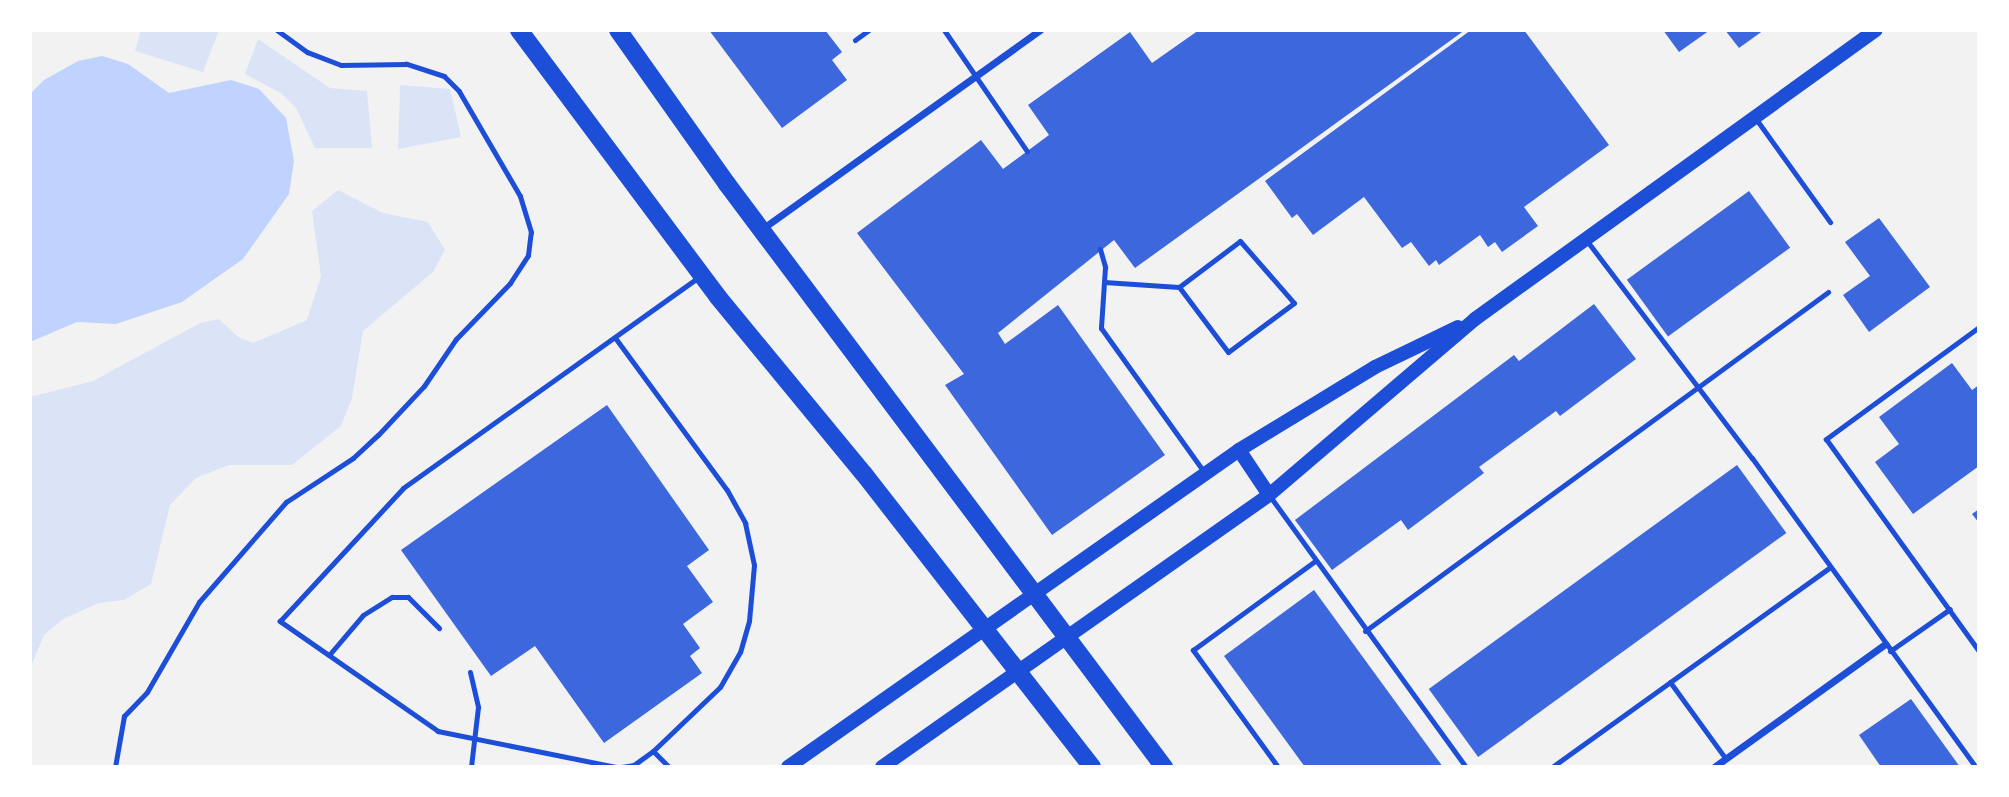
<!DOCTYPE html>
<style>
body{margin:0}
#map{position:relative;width:2009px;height:797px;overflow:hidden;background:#f2f2f2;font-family:"Open Sans",sans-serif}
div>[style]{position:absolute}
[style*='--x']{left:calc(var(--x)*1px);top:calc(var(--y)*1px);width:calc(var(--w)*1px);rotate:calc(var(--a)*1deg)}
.green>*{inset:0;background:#dbe4f7}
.water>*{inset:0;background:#bfd3fe}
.building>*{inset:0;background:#3d67dc;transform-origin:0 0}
.service>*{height:5px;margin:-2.5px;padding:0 2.5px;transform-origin:2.5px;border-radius:2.5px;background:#1d4ed8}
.minor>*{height:7px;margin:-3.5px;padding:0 3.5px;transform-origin:3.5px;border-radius:3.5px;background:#1d4ed8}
.secondary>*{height:14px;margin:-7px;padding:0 7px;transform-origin:7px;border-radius:7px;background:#1d4ed8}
.primary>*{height:18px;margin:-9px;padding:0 9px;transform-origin:9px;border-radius:9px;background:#1d4ed8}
span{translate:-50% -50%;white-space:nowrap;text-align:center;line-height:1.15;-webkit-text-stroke:7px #fff;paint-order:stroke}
.frame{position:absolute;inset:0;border:32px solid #fff;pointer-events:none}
</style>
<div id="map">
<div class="green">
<i style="clip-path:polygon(141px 30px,219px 30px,203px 72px,135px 51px)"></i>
<i style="clip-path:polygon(258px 39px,330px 88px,367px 91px,372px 148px,315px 148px,296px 108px,282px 94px,245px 74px)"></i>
<i style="clip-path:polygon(400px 85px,450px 89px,461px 137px,398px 149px)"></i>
<i style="clip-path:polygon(338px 190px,383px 213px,428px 222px,445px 250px,433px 272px,363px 331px,352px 398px,341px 426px,292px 465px,229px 465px,196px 478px,170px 505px,151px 584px,124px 600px,99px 603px,63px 619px,44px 635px,30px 669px,30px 397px,93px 381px,200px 323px,219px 319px,238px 337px,253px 343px,307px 320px,321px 276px,312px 211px)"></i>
</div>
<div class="water">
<i style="clip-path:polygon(102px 56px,128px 64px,169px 93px,231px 80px,259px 89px,286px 118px,294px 161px,289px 194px,243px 259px,182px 302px,116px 324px,77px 322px,30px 342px,30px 94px,44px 80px,78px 61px)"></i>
</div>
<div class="building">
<i style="clip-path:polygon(709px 30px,825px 30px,842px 52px,832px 60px,847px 80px,782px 128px)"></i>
<i style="clip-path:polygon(1199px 30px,1465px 30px,1135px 268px,1114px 240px,998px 333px,1005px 344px,1058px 305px,1165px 455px,1052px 535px,945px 385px,964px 374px,857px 233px,981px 140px,1003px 169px,1049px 135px,1028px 105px,1130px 32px,1152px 63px)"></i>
<i style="clip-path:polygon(1471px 30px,1524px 30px,1609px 145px,1524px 207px,1538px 226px,1502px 252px,1495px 242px,1488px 247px,1480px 235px,1439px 265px,1436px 260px,1429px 266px,1411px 242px,1402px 248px,1364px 197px,1313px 235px,1297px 214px,1292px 218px,1265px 181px)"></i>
<i style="clip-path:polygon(1663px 30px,1710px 30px,1679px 52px)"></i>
<i style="clip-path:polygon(1725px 30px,1764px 30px,1739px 48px)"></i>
<i style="left:1749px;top:191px;width:70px;height:151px;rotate:54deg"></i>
<i style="clip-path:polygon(1879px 218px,1930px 287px,1869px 332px,1843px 295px,1870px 276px,1845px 242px)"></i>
<i style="clip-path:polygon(1594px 304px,1636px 359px,1560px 416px,1556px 411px,1479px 467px,1484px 473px,1408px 530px,1401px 520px,1332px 570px,1295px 520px,1514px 355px,1519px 361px)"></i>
<i style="clip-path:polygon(1952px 363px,1972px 390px,1979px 385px,1979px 466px,1913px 514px,1875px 462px,1899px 444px,1879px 417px)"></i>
<i style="clip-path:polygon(607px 405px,709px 550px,687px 566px,713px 602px,683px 624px,700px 648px,690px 656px,702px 673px,604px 743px,535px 646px,491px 676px,401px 550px)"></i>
<i style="left:1737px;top:465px;width:84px;height:381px;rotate:54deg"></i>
<i style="clip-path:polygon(1979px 509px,1979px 523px,1972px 514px)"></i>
<i style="clip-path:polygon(1314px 590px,1443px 767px,1305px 767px,1224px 656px)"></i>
<i style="clip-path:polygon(1911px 699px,1960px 767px,1881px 767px,1859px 735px)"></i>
</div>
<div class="service">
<i style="--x:944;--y:30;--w:147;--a:55.6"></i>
<i style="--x:855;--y:40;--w:17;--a:-36"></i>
<i style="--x:1756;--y:119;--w:127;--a:54.3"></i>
<i style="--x:1240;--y:241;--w:82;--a:48.9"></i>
<i style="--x:1294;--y:303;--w:82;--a:143.4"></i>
<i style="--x:1228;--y:352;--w:81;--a:-127"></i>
<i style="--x:1179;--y:287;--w:76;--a:-37"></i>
<i style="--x:1587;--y:241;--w:273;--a:52.8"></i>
<i style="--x:1752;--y:458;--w:382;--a:54.1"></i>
<i style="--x:1100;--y:249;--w:19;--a:74"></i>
<i style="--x:1105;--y:267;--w:61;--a:93.8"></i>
<i style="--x:1101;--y:328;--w:178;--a:54.4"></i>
<i style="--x:1104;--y:282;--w:75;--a:3.8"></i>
<i style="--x:1979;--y:327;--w:190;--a:143.8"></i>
<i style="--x:1826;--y:439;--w:261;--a:54.2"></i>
<i style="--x:616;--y:339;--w:187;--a:53.7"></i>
<i style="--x:727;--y:490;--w:38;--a:61"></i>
<i style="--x:745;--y:523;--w:43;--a:77.9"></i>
<i style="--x:754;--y:565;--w:56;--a:95.1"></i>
<i style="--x:749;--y:621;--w:32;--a:106"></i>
<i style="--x:740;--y:652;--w:40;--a:119.7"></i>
<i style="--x:720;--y:687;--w:93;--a:136.3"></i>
<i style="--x:653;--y:751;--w:24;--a:144"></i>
<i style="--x:634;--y:765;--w:13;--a:171"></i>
<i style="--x:1269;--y:495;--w:336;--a:54.1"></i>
<i style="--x:1365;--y:631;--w:574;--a:-36.21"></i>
<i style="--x:1890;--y:651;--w:73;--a:-35"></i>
<i style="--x:329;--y:655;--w:52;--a:-49.6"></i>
<i style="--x:363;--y:615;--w:34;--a:-32"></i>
<i style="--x:392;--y:597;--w:16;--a:0"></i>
<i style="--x:408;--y:597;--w:44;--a:45"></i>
<i style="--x:470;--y:672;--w:36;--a:77"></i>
<i style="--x:478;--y:707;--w:60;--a:96.7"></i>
<i style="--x:1670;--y:682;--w:95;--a:54"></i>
<i style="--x:653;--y:751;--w:23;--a:45"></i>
<i style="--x:115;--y:767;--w:52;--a:-80"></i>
<i style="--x:124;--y:716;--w:33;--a:-46"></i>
<i style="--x:147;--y:692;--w:104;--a:-60"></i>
<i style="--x:199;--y:602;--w:133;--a:-49"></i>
<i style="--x:286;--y:502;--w:80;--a:-33.3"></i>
<i style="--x:353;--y:458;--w:34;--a:-43"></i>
<i style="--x:378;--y:435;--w:67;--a:-46.8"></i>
<i style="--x:424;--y:386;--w:57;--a:-55.8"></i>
<i style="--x:456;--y:339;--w:78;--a:-46"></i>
<i style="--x:510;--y:283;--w:33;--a:-57"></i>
<i style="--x:528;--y:255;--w:23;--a:-83"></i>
<i style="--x:531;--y:232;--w:38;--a:-107"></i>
<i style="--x:520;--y:196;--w:121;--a:-120.2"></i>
<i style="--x:459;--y:91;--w:21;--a:-135"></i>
<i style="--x:444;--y:76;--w:40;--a:-162"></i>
<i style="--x:406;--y:64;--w:65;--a:179.1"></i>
<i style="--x:341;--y:65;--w:36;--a:-159"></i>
<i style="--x:307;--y:52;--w:37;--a:-144"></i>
<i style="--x:616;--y:767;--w:182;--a:-168.6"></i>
<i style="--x:438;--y:731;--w:193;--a:-145.2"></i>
<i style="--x:280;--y:621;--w:181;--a:-47.2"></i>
<i style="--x:403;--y:488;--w:364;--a:-35.5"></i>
<i style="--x:1278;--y:767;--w:145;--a:-126"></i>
<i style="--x:1193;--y:650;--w:151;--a:-36.1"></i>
<i style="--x:1552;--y:767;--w:340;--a:-35.7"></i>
</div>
<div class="minor">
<i style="--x:762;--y:229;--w:342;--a:-35.6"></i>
<i style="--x:1714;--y:767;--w:211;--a:-35.7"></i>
</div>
<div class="secondary">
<i style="--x:1239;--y:450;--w:54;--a:56.3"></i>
<i style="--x:788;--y:767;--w:551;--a:-35.1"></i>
<i style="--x:1239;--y:450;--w:159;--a:-31.4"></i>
<i style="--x:1375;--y:367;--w:92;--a:-25.7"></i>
<i style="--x:882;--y:767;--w:473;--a:-35.1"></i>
<i style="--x:1269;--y:495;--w:271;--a:-40.5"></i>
<i style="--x:1475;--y:319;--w:494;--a:-35.8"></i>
</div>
<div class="primary">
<i style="--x:519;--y:30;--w:333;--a:53.3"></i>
<i style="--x:718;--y:297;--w:229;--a:50.5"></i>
<i style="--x:864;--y:474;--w:371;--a:52.1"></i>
<i style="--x:618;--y:30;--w:189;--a:54.7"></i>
<i style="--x:727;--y:184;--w:729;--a:53.15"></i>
</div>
<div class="frame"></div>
</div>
